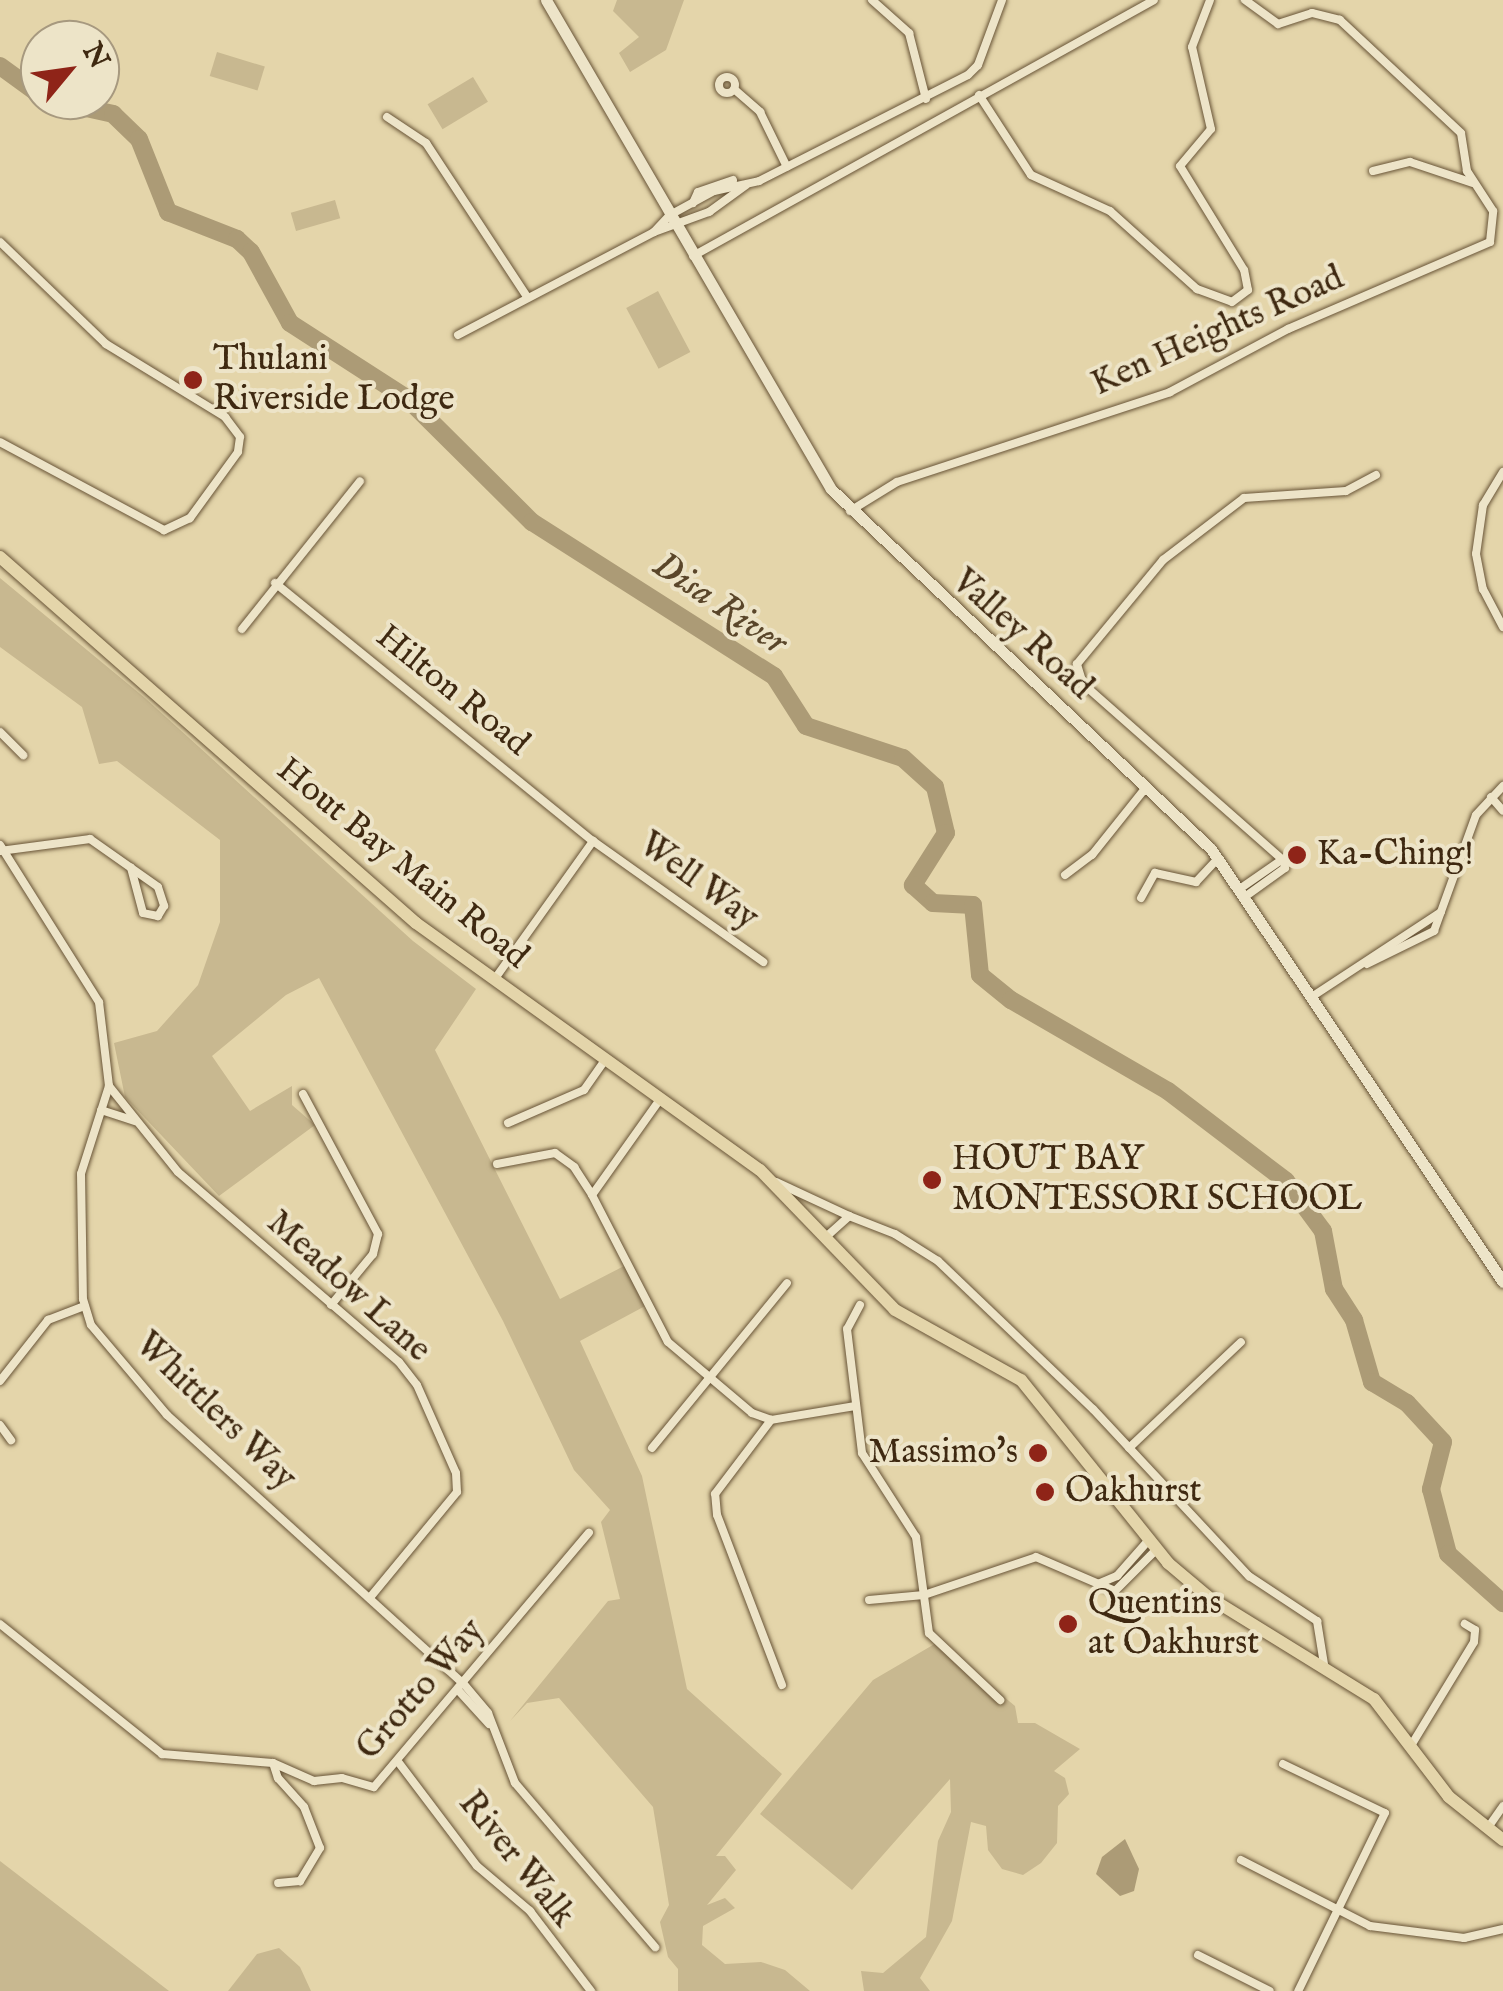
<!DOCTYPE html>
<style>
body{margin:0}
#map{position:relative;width:1503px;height:1991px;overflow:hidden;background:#e4d5aa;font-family:"IM FELL English",serif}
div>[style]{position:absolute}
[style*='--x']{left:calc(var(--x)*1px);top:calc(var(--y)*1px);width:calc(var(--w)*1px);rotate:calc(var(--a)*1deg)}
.green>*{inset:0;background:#c8b890;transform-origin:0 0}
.water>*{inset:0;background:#ac9b76}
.river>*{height:18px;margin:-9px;padding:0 9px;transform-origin:9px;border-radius:9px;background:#ac9b76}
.roads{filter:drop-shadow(0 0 2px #685437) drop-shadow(0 0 2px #685437)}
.street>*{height:8px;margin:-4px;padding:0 4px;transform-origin:4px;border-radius:4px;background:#ede4c8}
.street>.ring{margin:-4px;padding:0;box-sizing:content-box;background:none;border:8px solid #ede4c8;border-radius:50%}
.secondary>*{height:11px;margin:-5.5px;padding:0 5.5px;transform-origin:5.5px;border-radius:5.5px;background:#ede4c8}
.primary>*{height:12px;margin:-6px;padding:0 6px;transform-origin:6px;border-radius:6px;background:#e4d5aa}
.dots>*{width:28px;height:28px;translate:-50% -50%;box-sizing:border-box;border:5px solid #ede4c8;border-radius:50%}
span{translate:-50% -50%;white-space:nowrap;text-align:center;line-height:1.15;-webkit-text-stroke:8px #ede4c8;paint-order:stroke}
.street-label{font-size:35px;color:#3f2911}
.poi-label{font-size:35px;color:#3f2911}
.left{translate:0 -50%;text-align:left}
.right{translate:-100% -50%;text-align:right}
.water-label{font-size:38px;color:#5a462a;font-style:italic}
.north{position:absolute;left:20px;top:20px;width:100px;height:100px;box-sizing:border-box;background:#ede4c8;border:2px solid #a7997f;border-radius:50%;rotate:61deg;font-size:28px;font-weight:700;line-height:40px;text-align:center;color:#3f2911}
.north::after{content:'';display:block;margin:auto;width:35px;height:45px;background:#8f2418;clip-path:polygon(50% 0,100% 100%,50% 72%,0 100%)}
</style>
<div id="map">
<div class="green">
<i style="clip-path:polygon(617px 0,684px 0,666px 50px,630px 72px,619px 53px,639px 37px,613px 11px)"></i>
<i style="left:217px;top:52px;width:50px;height:25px;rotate:17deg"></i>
<i style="left:473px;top:77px;width:29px;height:53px;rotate:59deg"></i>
<i style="left:335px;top:200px;width:19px;height:46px;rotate:74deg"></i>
<i style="left:658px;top:291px;width:69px;height:36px;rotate:62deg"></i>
<i style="clip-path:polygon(0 578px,145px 698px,413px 941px,476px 989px,435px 1050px,560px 1299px,626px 1265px,647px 1305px,580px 1341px,642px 1476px,687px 1689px,782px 1774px,716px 1856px,725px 1856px,736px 1870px,707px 1905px,725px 1898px,735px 1908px,703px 1926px,702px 1945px,725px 1964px,761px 1962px,785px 1970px,810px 1991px,678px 1991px,678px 1969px,668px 1957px,660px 1922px,669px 1905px,653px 1807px,559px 1698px,527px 1703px,510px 1721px,608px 1601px,620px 1599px,601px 1522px,610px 1510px,574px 1470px,503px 1321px,319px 978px,286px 995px,212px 1056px,250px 1111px,292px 1086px,292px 1105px,315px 1125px,219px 1196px,125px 1097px,114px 1043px,157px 1031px,198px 985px,220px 922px,220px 840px,117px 761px,99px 764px,82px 707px,0 647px)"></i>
<i style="clip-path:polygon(938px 1642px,1015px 1706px,1018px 1723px,1035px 1723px,1080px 1749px,1054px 1771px,1065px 1778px,1069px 1794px,1058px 1806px,1057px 1843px,1041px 1863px,1023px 1875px,1002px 1869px,988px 1850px,986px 1826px,971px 1822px,952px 1921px,920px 1978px,930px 1991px,864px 1991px,861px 1971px,883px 1973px,926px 1937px,938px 1841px,951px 1812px,950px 1779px,852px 1890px,760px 1814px,873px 1680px)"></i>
<i style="clip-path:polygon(0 1861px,147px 1974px,169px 1991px,0 1991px)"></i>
<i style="clip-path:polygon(279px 1948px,300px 1967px,311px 1991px,228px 1991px,257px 1954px)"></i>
</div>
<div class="water">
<i style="clip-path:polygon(1125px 1839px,1139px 1869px,1134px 1891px,1120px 1896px,1096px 1874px,1102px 1857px)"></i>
</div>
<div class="river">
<i style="--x:0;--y:66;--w:49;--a:35.9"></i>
<i style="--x:50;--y:100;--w:65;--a:12.5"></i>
<i style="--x:113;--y:114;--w:36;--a:44"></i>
<i style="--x:139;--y:139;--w:79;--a:68.3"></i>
<i style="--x:168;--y:212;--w:74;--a:21.4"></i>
<i style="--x:237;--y:239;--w:19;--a:43"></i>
<i style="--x:251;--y:252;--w:81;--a:61.2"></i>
<i style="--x:290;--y:323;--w:140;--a:32.8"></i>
<i style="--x:408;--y:399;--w:175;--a:44.8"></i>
<i style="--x:532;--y:522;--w:287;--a:32.5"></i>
<i style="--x:774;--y:676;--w:59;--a:57.4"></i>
<i style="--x:806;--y:726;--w:102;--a:18.3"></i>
<i style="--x:903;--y:758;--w:43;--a:42.2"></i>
<i style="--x:935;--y:787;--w:47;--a:76.6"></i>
<i style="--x:946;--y:833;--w:62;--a:122.4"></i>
<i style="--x:913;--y:885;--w:27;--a:42"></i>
<i style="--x:933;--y:903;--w:40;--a:2.9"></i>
<i style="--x:973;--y:905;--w:70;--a:84.3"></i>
<i style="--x:980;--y:975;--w:40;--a:39"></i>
<i style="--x:1011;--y:1000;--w:181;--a:30.1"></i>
<i style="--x:1168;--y:1091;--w:148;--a:37.3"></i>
<i style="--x:1286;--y:1181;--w:62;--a:53.5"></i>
<i style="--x:1323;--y:1231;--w:59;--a:79.3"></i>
<i style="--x:1334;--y:1289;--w:37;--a:57"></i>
<i style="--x:1354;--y:1320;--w:65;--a:73.8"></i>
<i style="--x:1372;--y:1382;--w:41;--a:31"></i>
<i style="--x:1407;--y:1403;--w:53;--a:47.3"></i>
<i style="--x:1443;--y:1442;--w:49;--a:104.3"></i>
<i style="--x:1431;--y:1489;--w:67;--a:75.3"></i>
<i style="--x:1448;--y:1554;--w:74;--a:41.7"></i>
</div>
<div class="roads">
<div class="street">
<i style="--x:872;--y:0;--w:50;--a:41.7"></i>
<i style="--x:909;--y:33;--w:68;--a:75.6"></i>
<i class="ring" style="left:719px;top:77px;width:8px;height:8px"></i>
<i style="--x:734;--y:89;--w:35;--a:41"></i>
<i style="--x:760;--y:112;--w:61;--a:63.9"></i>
<i style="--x:979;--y:95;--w:95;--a:57"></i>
<i style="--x:1031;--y:175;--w:87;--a:24.5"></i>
<i style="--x:1110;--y:211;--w:117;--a:41.9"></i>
<i style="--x:1197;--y:289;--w:37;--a:20"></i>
<i style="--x:1232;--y:302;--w:20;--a:-37"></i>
<i style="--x:1248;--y:290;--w:20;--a:-101"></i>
<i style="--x:1244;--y:270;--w:122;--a:-121.6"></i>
<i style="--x:1180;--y:166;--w:48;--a:-50"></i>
<i style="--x:1211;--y:129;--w:84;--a:-103"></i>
<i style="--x:1192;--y:47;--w:50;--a:-69"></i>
<i style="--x:387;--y:117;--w:47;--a:33.7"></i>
<i style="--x:426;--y:143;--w:184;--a:56.7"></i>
<i style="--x:1373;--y:171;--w:38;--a:-14"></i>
<i style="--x:1410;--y:162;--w:66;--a:18.4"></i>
<i style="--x:693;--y:203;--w:12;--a:-66"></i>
<i style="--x:698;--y:192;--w:37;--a:-19"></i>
<i style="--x:654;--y:232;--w:23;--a:-47"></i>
<i style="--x:670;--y:215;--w:50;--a:-28.6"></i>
<i style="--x:714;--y:191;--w:46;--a:-12.5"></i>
<i style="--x:759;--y:181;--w:234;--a:-26.9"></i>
<i style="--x:968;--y:75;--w:14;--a:-45"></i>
<i style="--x:978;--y:65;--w:69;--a:-69.7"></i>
<i style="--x:0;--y:242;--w:147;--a:43.9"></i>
<i style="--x:106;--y:344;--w:140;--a:31.5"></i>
<i style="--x:225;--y:417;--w:25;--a:53"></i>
<i style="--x:240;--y:437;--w:15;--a:98"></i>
<i style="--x:238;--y:452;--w:82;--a:126"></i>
<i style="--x:190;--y:518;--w:29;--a:155"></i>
<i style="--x:164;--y:530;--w:186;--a:-151.8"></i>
<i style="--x:693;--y:256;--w:527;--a:-29.04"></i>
<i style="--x:458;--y:335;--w:221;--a:-27.7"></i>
<i style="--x:654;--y:232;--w:59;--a:-20"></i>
<i style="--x:709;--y:212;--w:46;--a:-36.1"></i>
<i style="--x:1503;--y:472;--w:39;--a:121"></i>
<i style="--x:1483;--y:505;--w:49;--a:98.1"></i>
<i style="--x:1476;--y:554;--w:36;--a:79"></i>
<i style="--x:1483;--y:589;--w:43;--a:62.2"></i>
<i style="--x:850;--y:511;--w:55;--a:-31.7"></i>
<i style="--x:897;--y:482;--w:287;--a:-18.2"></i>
<i style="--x:1170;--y:392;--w:134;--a:-28.1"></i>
<i style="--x:1288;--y:329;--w:220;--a:-23.3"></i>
<i style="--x:1490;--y:242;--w:31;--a:-84"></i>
<i style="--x:1493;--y:211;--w:48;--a:-123"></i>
<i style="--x:1467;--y:171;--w:38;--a:-99"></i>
<i style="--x:1461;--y:133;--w:166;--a:-137"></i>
<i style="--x:1340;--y:20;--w:29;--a:-166"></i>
<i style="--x:1312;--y:13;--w:36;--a:162"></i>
<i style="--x:1278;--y:24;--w:41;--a:-144"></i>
<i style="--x:275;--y:583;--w:409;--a:39.1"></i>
<i style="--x:593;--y:841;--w:209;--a:35.4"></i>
<i style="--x:242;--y:629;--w:189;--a:-51.4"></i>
<i style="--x:0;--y:732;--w:33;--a:45"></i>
<i style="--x:1491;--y:797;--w:18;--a:49"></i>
<i style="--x:0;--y:845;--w:186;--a:57.8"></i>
<i style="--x:99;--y:1002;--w:85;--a:83.2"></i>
<i style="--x:109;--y:1086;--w:92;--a:107.7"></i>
<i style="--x:81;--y:1174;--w:125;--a:89.1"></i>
<i style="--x:83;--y:1299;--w:27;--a:73"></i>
<i style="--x:91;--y:1325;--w:118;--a:49.8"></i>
<i style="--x:167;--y:1415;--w:399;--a:42.2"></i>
<i style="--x:463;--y:1683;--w:39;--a:50"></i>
<i style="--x:488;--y:1713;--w:75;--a:68.9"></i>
<i style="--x:515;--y:1783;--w:216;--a:49.5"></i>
<i style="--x:0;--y:851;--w:91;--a:-7.6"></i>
<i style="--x:90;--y:839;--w:83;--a:35.2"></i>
<i style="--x:158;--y:887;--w:20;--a:72"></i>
<i style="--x:164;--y:906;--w:12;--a:121"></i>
<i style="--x:158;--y:916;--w:15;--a:-169"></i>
<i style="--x:143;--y:913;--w:47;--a:-104.9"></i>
<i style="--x:1065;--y:875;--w:34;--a:-37"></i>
<i style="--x:1092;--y:855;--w:88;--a:-51.4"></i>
<i style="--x:1241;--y:888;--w:47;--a:-34.7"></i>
<i style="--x:1246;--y:896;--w:48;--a:-35.7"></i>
<i style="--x:1285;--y:868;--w:7;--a:-98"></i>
<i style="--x:1284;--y:861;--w:268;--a:-138.6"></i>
<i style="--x:1083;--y:684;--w:21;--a:-107"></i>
<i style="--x:1077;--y:664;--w:135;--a:-50.4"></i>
<i style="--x:1163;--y:560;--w:102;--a:-37.4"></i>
<i style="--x:1244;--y:498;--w:102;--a:-3.9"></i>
<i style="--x:1346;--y:491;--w:34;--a:-28"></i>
<i style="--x:1141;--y:898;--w:29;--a:-61"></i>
<i style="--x:1155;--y:873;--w:42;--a:12.4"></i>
<i style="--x:1196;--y:882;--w:33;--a:-47"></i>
<i style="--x:1367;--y:964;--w:75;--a:-26.2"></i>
<i style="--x:1434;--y:931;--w:123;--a:-70.1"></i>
<i style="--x:1476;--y:815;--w:40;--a:-47"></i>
<i style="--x:494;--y:980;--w:171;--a:-54.5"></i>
<i style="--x:1313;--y:996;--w:153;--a:-33.3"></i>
<i style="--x:109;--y:1086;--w:110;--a:51.3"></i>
<i style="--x:178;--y:1172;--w:291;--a:40.7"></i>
<i style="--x:399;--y:1362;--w:29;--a:52"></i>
<i style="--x:417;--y:1385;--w:96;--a:66.1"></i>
<i style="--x:456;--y:1473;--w:19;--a:87"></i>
<i style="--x:457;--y:1492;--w:134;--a:129.5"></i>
<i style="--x:303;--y:1094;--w:159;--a:61.8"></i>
<i style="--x:378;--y:1234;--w:21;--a:104"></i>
<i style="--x:373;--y:1254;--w:66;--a:129.5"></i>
<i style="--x:661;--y:1098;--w:119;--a:125.4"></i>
<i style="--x:592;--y:1195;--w:165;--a:62.7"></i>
<i style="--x:668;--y:1342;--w:110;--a:40.2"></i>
<i style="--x:752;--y:1413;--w:20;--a:20"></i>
<i style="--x:101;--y:1110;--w:36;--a:18"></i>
<i style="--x:508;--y:1123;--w:83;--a:-23.5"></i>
<i style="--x:584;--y:1090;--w:37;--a:-55"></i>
<i style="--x:497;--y:1164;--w:59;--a:-10.7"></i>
<i style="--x:555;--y:1153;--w:24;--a:36"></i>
<i style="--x:574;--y:1167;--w:33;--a:57"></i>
<i style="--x:776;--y:1182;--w:81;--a:25"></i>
<i style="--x:827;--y:1236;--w:30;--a:-42"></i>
<i style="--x:849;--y:1216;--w:49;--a:21.4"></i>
<i style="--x:895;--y:1234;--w:51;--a:32.1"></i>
<i style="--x:938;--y:1261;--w:214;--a:43.7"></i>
<i style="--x:1093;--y:1409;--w:229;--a:47"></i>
<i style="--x:1249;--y:1576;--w:82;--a:33.5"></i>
<i style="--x:1317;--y:1621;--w:44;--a:80.8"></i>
<i style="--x:860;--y:1305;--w:27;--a:118"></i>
<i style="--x:847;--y:1329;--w:125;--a:83.1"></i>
<i style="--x:862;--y:1453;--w:100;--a:57.3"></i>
<i style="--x:916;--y:1537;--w:97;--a:82.3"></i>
<i style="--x:929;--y:1633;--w:98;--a:43.3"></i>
<i style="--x:0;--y:1381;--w:78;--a:-51.8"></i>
<i style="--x:48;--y:1320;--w:39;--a:-21"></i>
<i style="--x:0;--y:1425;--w:19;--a:54"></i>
<i style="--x:652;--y:1448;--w:213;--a:-50.7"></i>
<i style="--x:1129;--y:1448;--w:154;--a:-43.4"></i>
<i style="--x:1098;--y:1584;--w:21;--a:-23"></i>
<i style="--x:1117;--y:1576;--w:45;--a:-48.6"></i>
<i style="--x:869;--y:1600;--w:55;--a:-5.2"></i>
<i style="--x:924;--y:1595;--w:118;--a:-18.7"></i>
<i style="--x:1036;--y:1557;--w:86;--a:23.3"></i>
<i style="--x:1115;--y:1591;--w:57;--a:-45"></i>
<i style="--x:0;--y:1624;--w:208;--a:38.7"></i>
<i style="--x:162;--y:1754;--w:111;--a:4.6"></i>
<i style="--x:273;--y:1763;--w:45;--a:23.7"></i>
<i style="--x:314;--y:1781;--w:28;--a:-6"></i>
<i style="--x:342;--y:1778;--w:33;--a:16"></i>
<i style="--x:374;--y:1787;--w:333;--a:-49.8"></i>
<i style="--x:782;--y:1685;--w:182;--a:-110.9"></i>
<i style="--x:717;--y:1515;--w:21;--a:-95"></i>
<i style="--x:715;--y:1494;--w:93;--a:-52.9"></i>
<i style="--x:771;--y:1420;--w:86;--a:-9.4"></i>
<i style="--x:458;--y:1690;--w:46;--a:47.6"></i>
<i style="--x:1412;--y:1744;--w:119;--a:-58.7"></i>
<i style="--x:1474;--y:1642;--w:12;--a:-85"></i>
<i style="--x:1475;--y:1630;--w:12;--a:-149"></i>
<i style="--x:273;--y:1763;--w:16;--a:72"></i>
<i style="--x:278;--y:1778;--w:39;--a:48"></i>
<i style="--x:304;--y:1807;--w:44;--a:68.7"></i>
<i style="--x:320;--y:1848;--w:39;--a:121"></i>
<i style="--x:300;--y:1881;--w:22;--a:175"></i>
<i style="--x:399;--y:1763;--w:129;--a:52.9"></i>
<i style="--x:477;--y:1866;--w:70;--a:40.3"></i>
<i style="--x:530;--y:1911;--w:101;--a:52.7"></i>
<i style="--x:1283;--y:1764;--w:113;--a:25.7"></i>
<i style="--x:1385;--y:1813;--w:198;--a:116"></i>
<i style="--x:1487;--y:1829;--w:28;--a:-55"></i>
<i style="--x:1241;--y:1860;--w:145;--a:27.1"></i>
<i style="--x:1370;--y:1926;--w:95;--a:7.3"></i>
<i style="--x:1464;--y:1938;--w:40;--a:-13"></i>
<i style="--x:1198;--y:1955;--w:80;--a:26.6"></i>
</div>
<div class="secondary">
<i style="--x:546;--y:0;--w:566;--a:59.77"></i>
<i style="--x:831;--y:489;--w:523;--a:43.45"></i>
<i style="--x:1211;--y:849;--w:522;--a:56.01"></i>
</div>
<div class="primary">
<i style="--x:0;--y:557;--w:554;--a:41.34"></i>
<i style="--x:416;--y:923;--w:423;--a:35.7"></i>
<i style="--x:760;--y:1170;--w:194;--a:46"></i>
<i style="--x:895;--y:1310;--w:144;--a:29.1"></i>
<i style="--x:1021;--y:1380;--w:235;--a:51.2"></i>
<i style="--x:1168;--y:1563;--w:51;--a:40.2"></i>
<i style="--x:1207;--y:1596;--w:196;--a:31.7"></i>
<i style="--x:1374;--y:1699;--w:123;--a:52.6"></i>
<i style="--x:1449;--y:1797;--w:69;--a:38.5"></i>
</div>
</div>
<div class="dots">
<i style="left:193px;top:380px;background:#8f2418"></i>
<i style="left:1297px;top:855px;background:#8f2418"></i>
<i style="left:932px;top:1180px;background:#8f2418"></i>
<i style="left:1038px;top:1453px;background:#8f2418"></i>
<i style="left:1045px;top:1492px;background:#8f2418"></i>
<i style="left:1068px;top:1624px;background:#8f2418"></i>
</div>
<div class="street-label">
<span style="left:1218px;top:332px;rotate:-24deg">Ken Heights Road</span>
<span style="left:1022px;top:635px;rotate:42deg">Valley Road</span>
<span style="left:452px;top:691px;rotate:39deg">Hilton Road</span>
<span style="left:402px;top:864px;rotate:39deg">Hout Bay Main Road</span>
<span style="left:698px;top:882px;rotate:36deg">Well Way</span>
<span style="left:348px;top:1287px;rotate:42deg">Meadow Lane</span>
<span style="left:215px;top:1412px;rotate:44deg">Whittlers Way</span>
<span style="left:421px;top:1690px;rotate:-49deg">Grotto Way</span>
<span style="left:516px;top:1860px;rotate:51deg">River Walk</span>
</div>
<div class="poi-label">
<span class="left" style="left:213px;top:380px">Thulani<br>Riverside Lodge</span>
<span class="left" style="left:1317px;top:855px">Ka-Ching!</span>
<span class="left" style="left:952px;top:1180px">HOUT BAY<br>MONTESSORI SCHOOL</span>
<span class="right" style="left:1018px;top:1453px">Massimo's</span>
<span class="left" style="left:1065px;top:1492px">Oakhurst</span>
<span class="left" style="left:1088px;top:1624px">Quentins<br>at Oakhurst</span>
</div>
<div class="water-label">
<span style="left:719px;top:605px;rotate:34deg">Disa River</span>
</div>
<div class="north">N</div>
</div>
